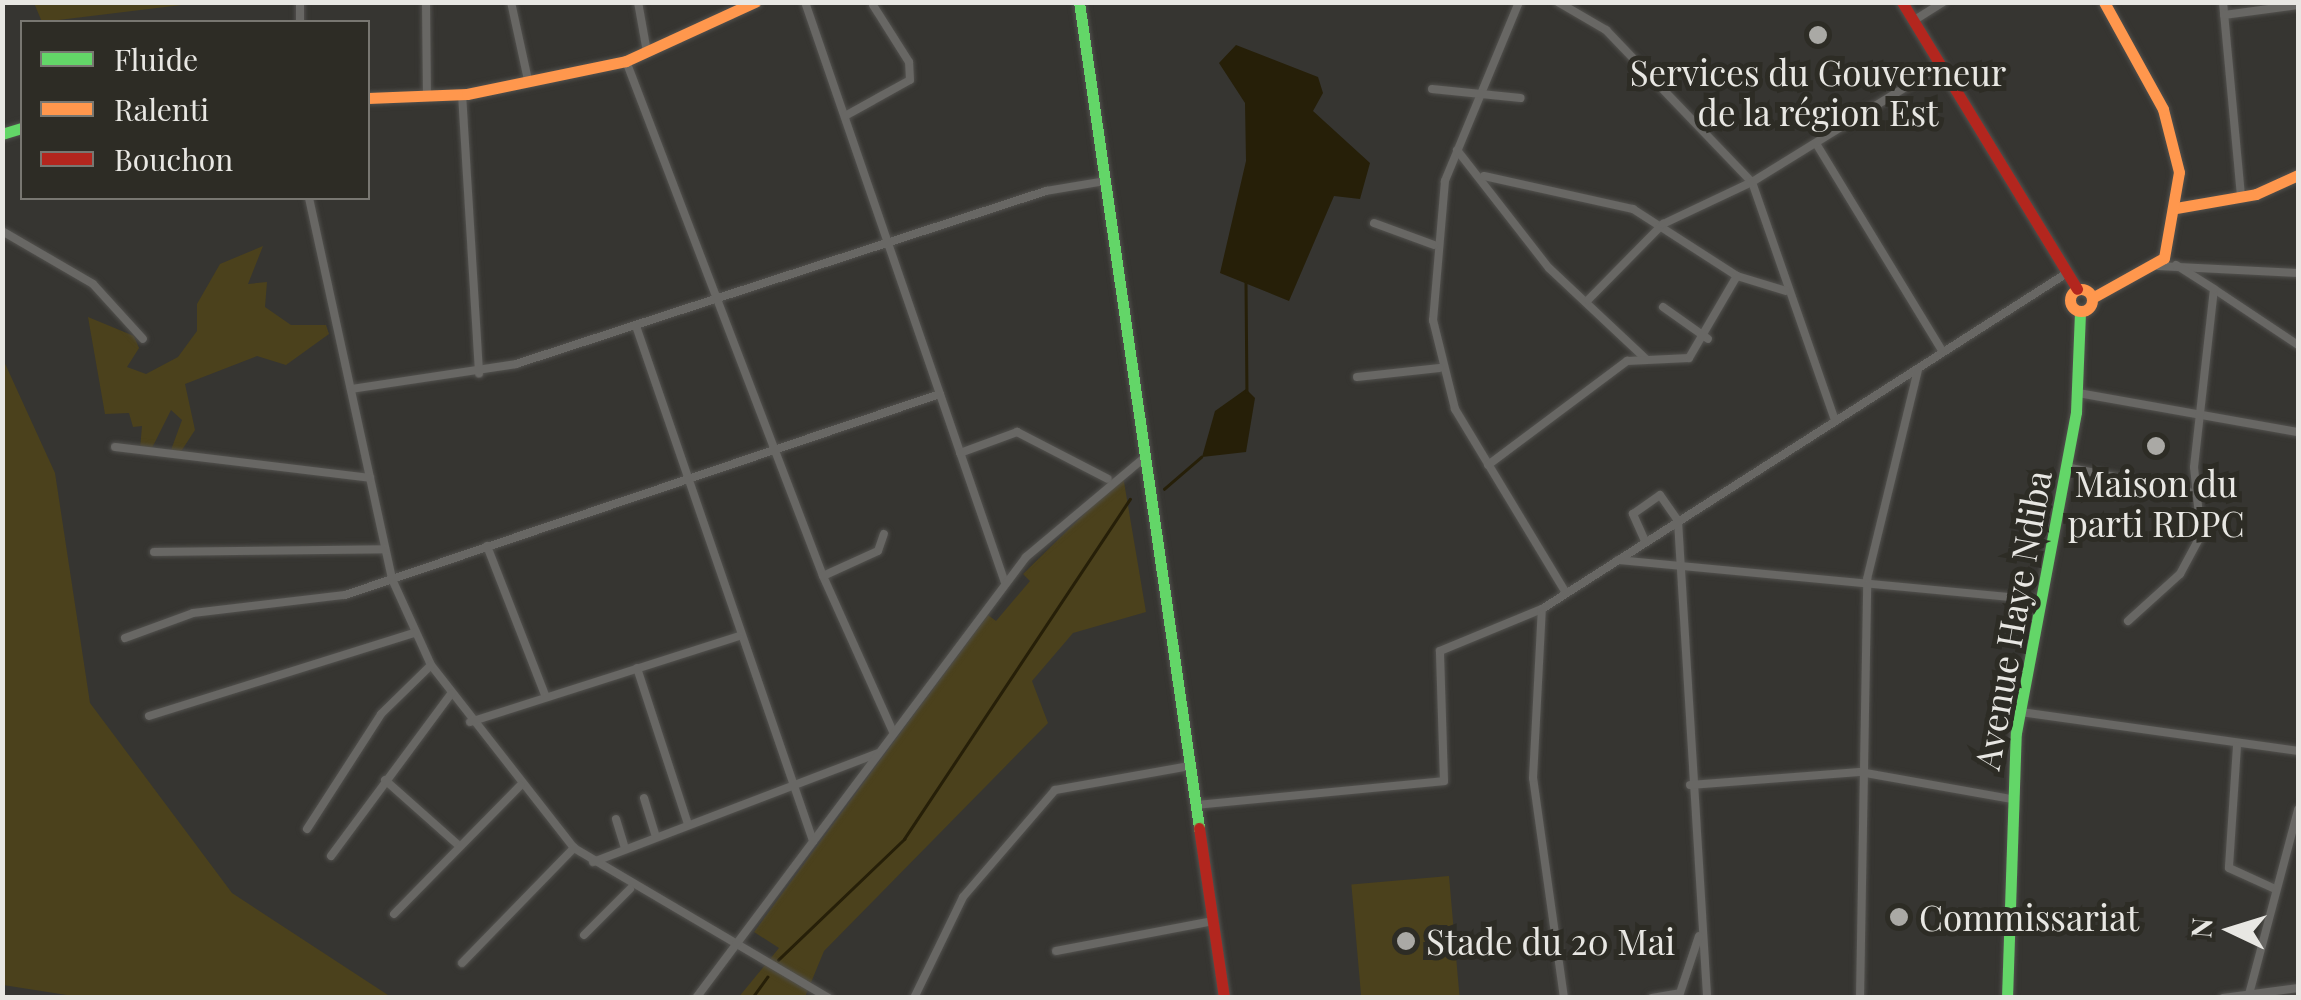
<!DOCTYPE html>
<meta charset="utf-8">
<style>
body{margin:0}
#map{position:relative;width:2301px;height:1000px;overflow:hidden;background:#363531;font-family:"Playfair Display",serif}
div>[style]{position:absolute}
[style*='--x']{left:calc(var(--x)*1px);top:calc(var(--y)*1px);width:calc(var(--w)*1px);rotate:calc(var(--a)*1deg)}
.green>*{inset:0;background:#4b411c;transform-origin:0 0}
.water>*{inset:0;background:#261f08}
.stream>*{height:2.5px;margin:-1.25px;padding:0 1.25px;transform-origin:1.25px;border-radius:1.25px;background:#261f08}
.roads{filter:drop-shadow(0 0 2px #52514e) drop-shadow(0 0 2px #52514e)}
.street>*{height:8px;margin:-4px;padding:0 4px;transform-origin:4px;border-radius:4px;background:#686764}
.fast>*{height:11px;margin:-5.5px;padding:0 5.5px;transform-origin:5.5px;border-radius:5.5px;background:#63d668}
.slow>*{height:11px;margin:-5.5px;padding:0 5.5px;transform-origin:5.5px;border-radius:5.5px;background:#ff974d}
.slow>.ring{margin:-5.5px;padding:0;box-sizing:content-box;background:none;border:11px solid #ff974d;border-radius:50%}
.jam>*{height:11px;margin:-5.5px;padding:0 5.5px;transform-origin:5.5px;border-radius:5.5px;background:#b3261e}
.dots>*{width:28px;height:28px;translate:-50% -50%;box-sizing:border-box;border:5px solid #2d2c25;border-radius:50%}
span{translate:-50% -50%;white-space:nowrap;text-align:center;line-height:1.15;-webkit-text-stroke:10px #2d2c25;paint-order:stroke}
.poi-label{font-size:35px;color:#e8e7e3}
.left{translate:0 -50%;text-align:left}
.street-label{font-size:35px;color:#e8e7e3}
.frame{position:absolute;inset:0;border:5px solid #e8e7e3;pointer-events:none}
.legend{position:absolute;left:20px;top:20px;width:350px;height:180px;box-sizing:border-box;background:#2d2c25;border:2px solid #787771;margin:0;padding:12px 18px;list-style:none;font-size:30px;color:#e8e7e3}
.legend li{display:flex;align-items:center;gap:20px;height:50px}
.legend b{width:50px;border:2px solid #787771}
.north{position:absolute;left:2181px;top:880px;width:100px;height:100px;-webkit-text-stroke:8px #2d2c25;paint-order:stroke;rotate:274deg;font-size:28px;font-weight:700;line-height:40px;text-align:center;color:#e8e7e3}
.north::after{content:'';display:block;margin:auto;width:35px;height:45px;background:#e8e7e3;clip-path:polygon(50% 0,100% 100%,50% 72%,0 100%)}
</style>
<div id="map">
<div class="green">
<i style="clip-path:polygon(34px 3px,34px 2px,198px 3px,42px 22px)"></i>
<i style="clip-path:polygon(263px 246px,248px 284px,267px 282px,265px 307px,291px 325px,326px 325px,329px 334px,286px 365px,257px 356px,185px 384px,195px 430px,180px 453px,171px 450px,182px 420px,171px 410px,151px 450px,140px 449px,142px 426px,133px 427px,129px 413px,105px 414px,88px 317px,134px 336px,139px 348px,127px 367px,146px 374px,178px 357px,197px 331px,197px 304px,220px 264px)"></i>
<i style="clip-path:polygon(2px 357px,55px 473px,90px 703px,232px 893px,391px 997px,86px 998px,3px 985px)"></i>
<i style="clip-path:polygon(1123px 476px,1146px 612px,1073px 633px,1032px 681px,1048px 723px,824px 951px,805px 997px,738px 998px,779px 948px,754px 932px,884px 755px,988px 615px,996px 621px,1030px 581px,1023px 574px)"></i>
<i style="left:1449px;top:876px;width:121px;height:98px;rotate:85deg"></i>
</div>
<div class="water">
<i style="clip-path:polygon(1236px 45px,1318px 77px,1323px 93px,1313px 111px,1370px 163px,1360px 199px,1334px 196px,1289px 301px,1220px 273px,1246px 161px,1245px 103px,1219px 63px)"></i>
<i style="clip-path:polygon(1246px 389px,1255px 398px,1246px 452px,1202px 457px,1215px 411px)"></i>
</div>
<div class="stream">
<i style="--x:1246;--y:282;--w:110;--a:89.5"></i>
<i style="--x:1164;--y:489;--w:49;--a:-40.9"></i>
<i style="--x:778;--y:960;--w:175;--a:-43.8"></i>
<i style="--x:904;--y:839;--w:408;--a:-56.4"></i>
<i style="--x:752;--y:998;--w:26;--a:-54"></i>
</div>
<div class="roads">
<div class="street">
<i style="--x:300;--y:2;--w:20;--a:90"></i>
<i style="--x:426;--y:2;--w:94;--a:89.4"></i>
<i style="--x:511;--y:2;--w:80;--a:77.7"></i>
<i style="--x:638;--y:2;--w:51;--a:79.8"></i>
<i style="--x:805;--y:2;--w:614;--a:71"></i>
<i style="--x:1519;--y:2;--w:194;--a:112.5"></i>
<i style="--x:1445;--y:181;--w:140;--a:94.9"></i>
<i style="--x:1433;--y:320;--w:92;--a:76.1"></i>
<i style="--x:1455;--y:409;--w:215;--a:58.9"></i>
<i style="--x:1558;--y:2;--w:56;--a:30.3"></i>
<i style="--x:1606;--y:30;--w:211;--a:46.2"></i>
<i style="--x:1752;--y:182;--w:252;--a:70.8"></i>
<i style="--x:2223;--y:2;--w:196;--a:84.7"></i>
<i style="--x:2224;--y:15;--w:75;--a:-7.7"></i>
<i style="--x:1913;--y:21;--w:36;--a:-32"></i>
<i style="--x:626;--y:61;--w:551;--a:69.07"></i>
<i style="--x:823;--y:576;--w:171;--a:65.8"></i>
<i style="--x:1432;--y:89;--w:89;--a:5.8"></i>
<i style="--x:462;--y:94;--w:280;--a:86.5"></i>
<i style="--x:845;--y:116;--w:74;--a:-29"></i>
<i style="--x:910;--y:80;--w:18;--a:-93"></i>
<i style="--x:909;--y:62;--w:67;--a:-122.3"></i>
<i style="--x:1817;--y:145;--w:242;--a:58.7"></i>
<i style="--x:1457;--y:150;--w:150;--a:52.1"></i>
<i style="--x:1549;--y:268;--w:134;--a:43.2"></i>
<i style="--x:1484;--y:176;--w:153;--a:12.5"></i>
<i style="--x:1633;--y:209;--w:124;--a:32.8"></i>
<i style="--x:1737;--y:276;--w:51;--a:17"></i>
<i style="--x:309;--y:198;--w:390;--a:77.7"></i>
<i style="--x:392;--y:579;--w:94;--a:65.6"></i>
<i style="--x:431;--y:665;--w:232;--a:52"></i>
<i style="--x:574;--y:848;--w:296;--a:30.5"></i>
<i style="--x:1374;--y:223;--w:64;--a:20.1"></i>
<i style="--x:2;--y:231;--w:105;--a:30.2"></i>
<i style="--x:93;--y:284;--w:74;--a:47.7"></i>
<i style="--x:2158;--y:266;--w:140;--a:2.9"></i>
<i style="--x:2214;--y:289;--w:101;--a:33.7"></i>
<i style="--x:1588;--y:300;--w:107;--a:-45.4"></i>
<i style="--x:1663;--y:224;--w:98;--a:-25.3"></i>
<i style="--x:1752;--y:182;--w:221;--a:-31.7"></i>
<i style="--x:1663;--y:307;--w:55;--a:35.4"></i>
<i style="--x:636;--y:326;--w:545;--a:71.03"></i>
<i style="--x:1357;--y:377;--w:83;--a:-6.2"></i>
<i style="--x:351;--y:389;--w:167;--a:-8.6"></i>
<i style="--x:516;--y:364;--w:558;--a:-18.08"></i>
<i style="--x:1046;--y:191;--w:60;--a:-9.6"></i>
<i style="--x:2078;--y:393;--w:223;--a:10.1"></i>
<i style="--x:115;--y:447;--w:257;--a:6.9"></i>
<i style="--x:960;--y:453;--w:61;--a:-20.2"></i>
<i style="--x:1017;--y:432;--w:102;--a:27.3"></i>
<i style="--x:1488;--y:465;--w:174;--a:-36.8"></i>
<i style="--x:1627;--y:361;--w:62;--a:-2.8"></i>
<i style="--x:1689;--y:358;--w:95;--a:-59.7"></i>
<i style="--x:2066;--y:467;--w:134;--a:11.6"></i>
<i style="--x:1645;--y:541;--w:30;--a:-114"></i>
<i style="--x:1633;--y:514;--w:33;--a:-35"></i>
<i style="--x:1660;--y:495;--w:32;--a:55"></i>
<i style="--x:1678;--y:521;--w:478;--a:86.5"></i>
<i style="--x:487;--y:546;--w:162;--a:68.7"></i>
<i style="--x:154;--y:552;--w:231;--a:-0.7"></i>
<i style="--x:1618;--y:560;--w:425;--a:5.4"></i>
<i style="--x:823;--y:576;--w:60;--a:-24.4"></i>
<i style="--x:878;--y:551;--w:18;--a:-71"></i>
<i style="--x:2128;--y:621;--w:70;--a:-42.1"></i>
<i style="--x:2180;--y:574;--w:44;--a:-61.7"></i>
<i style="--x:2201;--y:535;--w:68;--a:-95.9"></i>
<i style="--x:2194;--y:467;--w:179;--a:-83.6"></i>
<i style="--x:2214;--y:289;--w:45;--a:-147.7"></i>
<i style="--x:125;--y:638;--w:72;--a:-20.2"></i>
<i style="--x:193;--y:613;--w:153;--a:-6.8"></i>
<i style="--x:345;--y:595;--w:628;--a:-18.67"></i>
<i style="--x:637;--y:668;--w:164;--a:71.9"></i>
<i style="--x:2021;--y:712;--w:280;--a:8"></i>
<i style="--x:149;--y:716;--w:278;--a:-17.4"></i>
<i style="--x:470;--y:722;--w:282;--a:-17.7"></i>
<i style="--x:2237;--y:746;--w:122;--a:93.8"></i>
<i style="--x:2229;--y:868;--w:48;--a:24.4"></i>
<i style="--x:385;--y:780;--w:96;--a:41.6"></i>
<i style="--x:1690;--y:785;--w:170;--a:-4.4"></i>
<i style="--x:1860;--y:772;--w:153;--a:10.1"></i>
<i style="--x:644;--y:798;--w:41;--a:72.9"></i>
<i style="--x:1196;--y:805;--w:249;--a:-5.5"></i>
<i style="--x:1444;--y:781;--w:130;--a:-91.8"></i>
<i style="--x:1440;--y:651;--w:110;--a:-22.4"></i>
<i style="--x:616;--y:819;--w:31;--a:73"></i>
<i style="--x:307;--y:829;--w:137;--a:-57.2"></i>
<i style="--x:381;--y:714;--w:70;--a:-44.4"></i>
<i style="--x:331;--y:856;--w:202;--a:-53.5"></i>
<i style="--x:593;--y:862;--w:305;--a:-20.9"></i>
<i style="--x:394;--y:914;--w:180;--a:-45.5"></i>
<i style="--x:584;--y:935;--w:65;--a:-45"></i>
<i style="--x:1056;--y:951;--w:160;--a:-10.8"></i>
<i style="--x:462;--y:963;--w:161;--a:-45.8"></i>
<i style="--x:696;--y:998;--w:551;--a:-53.19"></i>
<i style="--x:1026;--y:557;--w:155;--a:-40"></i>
<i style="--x:914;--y:998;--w:112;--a:-64.1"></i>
<i style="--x:963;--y:897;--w:141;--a:-49.3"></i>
<i style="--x:1055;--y:790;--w:137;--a:-10.1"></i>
<i style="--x:1564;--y:998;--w:222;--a:-98"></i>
<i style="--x:1533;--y:778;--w:169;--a:-87"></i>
<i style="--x:1542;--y:609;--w:623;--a:-32.62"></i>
<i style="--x:1652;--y:998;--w:28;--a:-10"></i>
<i style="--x:1680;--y:993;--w:60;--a:-71.6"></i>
<i style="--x:1860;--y:998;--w:419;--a:-89"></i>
<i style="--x:1867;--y:579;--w:216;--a:-76.3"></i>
<i style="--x:2223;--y:998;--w:76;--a:-7.6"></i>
<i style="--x:2248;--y:998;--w:195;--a:-75.1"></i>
</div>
<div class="fast">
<i style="--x:1079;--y:2;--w:835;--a:81.73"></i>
<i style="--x:2;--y:134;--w:21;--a:-17"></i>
<i style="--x:2007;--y:998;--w:265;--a:-88.1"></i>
<i style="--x:2016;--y:733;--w:327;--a:-79.4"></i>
<i style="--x:2076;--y:412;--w:100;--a:-87.7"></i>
</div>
<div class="slow">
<i style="--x:368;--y:98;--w:99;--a:-2.3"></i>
<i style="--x:467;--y:94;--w:162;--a:-11.7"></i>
<i style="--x:626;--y:61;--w:142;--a:-24.6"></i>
<i style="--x:2176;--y:208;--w:81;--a:-9.9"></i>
<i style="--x:2256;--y:194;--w:46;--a:-24.3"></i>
<i class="ring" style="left:2070px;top:289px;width:11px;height:11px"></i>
<i style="--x:2092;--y:298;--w:82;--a:-29.1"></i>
<i style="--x:2164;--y:258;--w:87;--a:-80.1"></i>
<i style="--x:2179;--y:172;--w:65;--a:-104.3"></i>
<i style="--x:2163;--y:109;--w:122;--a:-118.9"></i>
</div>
<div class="jam">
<i style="--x:1902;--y:2;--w:336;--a:58.6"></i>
<i style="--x:1199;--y:828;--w:172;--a:81.6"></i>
</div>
</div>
<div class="dots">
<i style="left:1818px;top:35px;background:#aaa9a5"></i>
<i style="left:2156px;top:446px;background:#aaa9a5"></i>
<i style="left:1899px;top:917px;background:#aaa9a5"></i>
<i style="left:1406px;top:941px;background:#aaa9a5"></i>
</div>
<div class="poi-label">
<span style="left:1818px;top:92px">Services du Gouverneur<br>de la région Est</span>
<span style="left:2156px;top:503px">Maison du<br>parti RDPC</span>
<span class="left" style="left:1919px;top:917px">Commissariat</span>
<span class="left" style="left:1426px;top:941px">Stade du 20 Mai</span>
</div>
<div class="street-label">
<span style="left:2012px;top:620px;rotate:-80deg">Avenue Haye Ndiba</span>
</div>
<div class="frame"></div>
<ul class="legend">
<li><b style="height:12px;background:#63d668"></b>Fluide</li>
<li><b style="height:12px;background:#ff974d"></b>Ralenti</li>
<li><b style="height:12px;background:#b3261e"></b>Bouchon</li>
</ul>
<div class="north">N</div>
</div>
